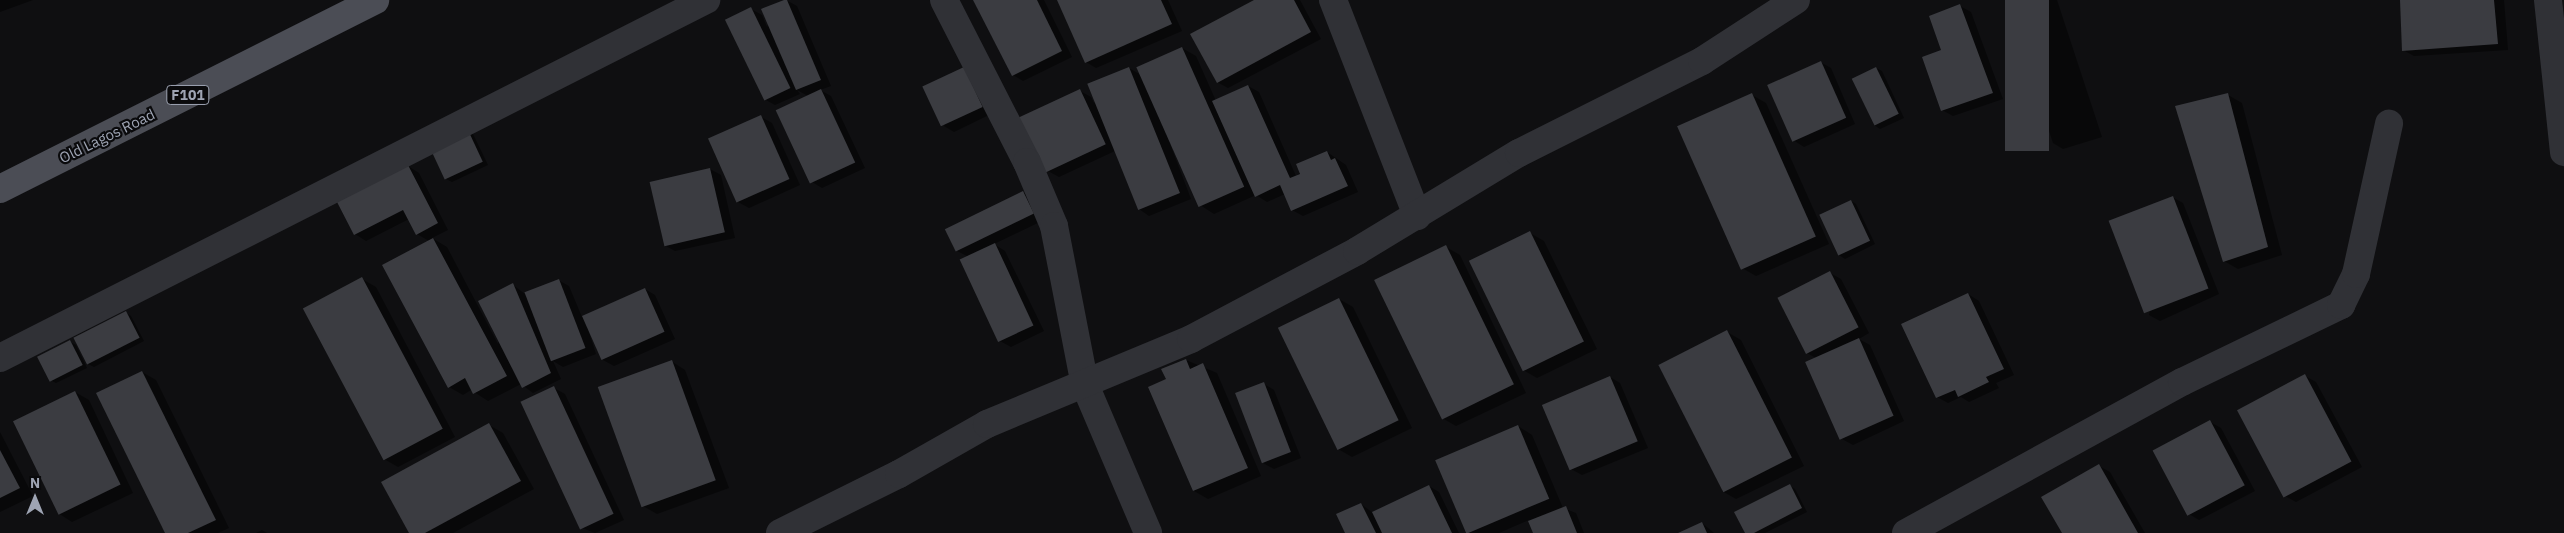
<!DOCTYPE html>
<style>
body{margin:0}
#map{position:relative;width:2564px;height:533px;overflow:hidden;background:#0f0f11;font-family:"IBM Plex Sans",sans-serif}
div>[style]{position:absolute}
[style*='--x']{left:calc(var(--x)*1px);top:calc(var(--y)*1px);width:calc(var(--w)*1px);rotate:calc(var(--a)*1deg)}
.shadow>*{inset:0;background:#0007}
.building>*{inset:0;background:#3b3c41;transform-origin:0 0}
.minor>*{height:28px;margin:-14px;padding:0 14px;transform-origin:14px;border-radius:14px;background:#303136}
.primary>*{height:28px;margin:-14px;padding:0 14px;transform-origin:14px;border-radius:14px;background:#4b4d55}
span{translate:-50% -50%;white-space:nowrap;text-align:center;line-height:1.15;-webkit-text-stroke:4.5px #0a0a0c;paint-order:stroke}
.shield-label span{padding:1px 4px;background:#0a0a0c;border:1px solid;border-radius:4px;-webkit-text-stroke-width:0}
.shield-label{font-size:14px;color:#9ea4b3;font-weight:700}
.street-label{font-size:15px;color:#9ea4b3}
.north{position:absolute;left:10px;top:473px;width:50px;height:50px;-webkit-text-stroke:4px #0a0a0c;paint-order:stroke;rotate:0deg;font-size:14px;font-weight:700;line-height:20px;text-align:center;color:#9ea4b3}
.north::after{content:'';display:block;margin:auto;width:18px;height:22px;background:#9ea4b3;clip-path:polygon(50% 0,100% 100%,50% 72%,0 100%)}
</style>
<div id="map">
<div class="shadow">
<i style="clip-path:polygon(0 0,33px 0,0 12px)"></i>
<i style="clip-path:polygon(786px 0,797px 6px,831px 86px,820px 90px,831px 96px,865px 168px,822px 188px,812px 182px,808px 96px,797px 90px,800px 94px,775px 105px,764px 99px,751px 9px,762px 15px,767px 27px)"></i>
<i style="clip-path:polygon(975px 0,1044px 0,1072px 57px,1023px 81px,1013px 75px)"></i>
<i style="clip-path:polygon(1058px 0,1168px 0,1182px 31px,1096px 68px,1086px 62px)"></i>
<i style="clip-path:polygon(1257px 0,1300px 0,1321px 39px,1228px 88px,1217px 82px)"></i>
<i style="clip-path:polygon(2006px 0,2057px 0,2102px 137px,2063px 149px,2053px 143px)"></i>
<i style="clip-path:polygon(2401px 0,2504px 0,2508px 50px,2414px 56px,2403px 50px)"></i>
<i style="clip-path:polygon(1960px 6px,1971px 12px,2003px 99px,1953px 116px,1942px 110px,1943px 51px)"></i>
<i style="clip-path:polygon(1182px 48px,1196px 56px,1216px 101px,1248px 86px,1259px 92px,1296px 176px,1327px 152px,1346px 165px,1358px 192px,1303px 216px,1292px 210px,1285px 194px,1267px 202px,1256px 195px,1214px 214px,1200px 205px,1155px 104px,1191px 199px,1149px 216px,1139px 209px,1115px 151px,1059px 177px,1048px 171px,1080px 91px,1091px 97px,1094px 103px,1129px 68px,1141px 75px)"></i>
<i style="clip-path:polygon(1820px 62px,1831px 68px,1855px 124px,1804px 147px,1793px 140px,1768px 85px)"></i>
<i style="clip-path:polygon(964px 68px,993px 113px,954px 132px,944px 126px)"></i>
<i style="clip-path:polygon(1876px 68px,1882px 71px,1904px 118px,1880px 129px,1874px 125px)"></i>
<i style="clip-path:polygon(1752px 95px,1766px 103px,1829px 244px,1756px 276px,1742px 268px)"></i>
<i style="clip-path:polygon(2228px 95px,2242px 103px,2282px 255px,2238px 269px,2224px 261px)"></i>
<i style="clip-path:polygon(761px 117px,772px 123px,800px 185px,749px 208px,738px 202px,710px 139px)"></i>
<i style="clip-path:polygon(468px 131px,473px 134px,488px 165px,452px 182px,446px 179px,432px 147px)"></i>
<i style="clip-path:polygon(408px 166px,419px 173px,448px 230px,432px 238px,447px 247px,498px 344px,513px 285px,525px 294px,558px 280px,569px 286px,582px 317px,645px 289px,655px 295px,675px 339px,614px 366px,603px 360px,587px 326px,596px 354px,563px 367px,553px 361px,561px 379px,533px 393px,521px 384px,488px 401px,471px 390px,463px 395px,449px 387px,429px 241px,417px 234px,409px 219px,366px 241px,355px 234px,338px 202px)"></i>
<i style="clip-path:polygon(710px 169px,721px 175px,735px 238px,675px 251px,664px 245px)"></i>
<i style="clip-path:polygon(1023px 192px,1033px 198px,1044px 220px,994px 244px,1005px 251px,1044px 331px,1011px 347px,1000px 341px,969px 257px,957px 251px)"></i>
<i style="clip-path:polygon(2172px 197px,2183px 203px,2219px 294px,2160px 321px,2149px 315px)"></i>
<i style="clip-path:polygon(1851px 201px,1856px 204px,1875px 244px,1845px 259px,1839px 255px)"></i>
<i style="clip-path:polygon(1530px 233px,1544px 241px,1597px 349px,1537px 378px,1523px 370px)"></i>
<i style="clip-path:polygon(1446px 247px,1460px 255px,1526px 393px,1456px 426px,1442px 418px)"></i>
<i style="clip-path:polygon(1830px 273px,1841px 279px,1869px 333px,1859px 339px,1870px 345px,1904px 421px,1853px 445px,1842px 439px,1816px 358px,1807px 353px)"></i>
<i style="clip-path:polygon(362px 279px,376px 287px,455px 437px,398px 467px,384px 459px)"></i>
<i style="clip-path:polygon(1968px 294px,1979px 301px,2014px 375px,1996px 383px,1999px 388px,1969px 402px,1961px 397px,1948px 403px,1937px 397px)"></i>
<i style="clip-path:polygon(1339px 299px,1353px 307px,1412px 428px,1352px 457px,1338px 449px)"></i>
<i style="clip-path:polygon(126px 313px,131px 316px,144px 341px,94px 367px,88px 364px)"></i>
<i style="clip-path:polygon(1727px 332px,1741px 340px,1804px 466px,1736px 499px,1722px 491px)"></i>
<i style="clip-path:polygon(70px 342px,76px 345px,87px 368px,56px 383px,50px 380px)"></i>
<i style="clip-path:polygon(1186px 360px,1217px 373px,1261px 476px,1208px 499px,1194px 491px,1168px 380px)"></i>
<i style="clip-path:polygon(671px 361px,685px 370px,729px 488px,657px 514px,643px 506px)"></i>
<i style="clip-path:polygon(142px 372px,156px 380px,229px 528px,218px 533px,167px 533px)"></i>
<i style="clip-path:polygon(2305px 376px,2316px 382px,2362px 467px,2296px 502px,2285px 496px)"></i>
<i style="clip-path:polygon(1610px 377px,1620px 383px,1648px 448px,1582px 475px,1571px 469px)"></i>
<i style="clip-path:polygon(1264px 384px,1274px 390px,1301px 458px,1274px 469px,1263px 463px)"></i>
<i style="clip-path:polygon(554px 388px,565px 394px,624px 520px,595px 533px,582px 528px)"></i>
<i style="clip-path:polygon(75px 392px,89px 400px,133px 493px,72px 522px,58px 513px)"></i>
<i style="clip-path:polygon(2210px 422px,2221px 428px,2255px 491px,2199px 520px,2189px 514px)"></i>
<i style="clip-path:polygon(489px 425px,503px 433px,534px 489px,453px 533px,411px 533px)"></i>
<i style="clip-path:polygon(1518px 426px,1532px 435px,1563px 508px,1576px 513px,1584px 533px,1534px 533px,1529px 520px,1499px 533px,1466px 533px,1436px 461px)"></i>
<i style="clip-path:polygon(0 432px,33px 496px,0 512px)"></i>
<i style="clip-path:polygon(2099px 466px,2110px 472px,2145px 533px,2063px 533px)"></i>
<i style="clip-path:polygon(1429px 486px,1439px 492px,1459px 533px,1346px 533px,1361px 504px,1373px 513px)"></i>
<i style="clip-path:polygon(1790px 486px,1795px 489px,1807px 512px,1765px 533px,1746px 533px)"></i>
<i style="clip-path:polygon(1702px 523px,1714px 533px,1681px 533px)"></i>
<i style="clip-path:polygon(262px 530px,267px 533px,256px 533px)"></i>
</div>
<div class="building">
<i style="clip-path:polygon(784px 0,787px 0,821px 80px,796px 90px,761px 9px)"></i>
<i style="clip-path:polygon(973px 0,1037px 0,1062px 51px,1012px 76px)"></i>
<i style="clip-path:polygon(1057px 0,1161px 0,1172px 24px,1085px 63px)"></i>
<i style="clip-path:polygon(1254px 0,1294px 0,1311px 32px,1217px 83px,1190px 34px)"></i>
<i style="left:2005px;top:0;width:44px;height:151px"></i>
<i style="clip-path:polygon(2400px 0,2494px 0,2498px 44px,2402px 51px)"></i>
<i style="clip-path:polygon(1960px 4px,1993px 93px,1941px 111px,1922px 57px,1941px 50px,1929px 16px)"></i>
<i style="left:751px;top:7px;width:90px;height:29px;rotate:64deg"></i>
<i style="left:1182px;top:47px;width:153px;height:50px;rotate:66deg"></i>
<i style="left:1821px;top:61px;width:62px;height:59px;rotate:66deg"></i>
<i style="left:964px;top:67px;width:44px;height:46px;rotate:65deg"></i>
<i style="left:1129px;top:67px;width:136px;height:45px;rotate:68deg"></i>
<i style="left:1876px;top:67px;width:52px;height:27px;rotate:64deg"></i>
<i style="clip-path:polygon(1248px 85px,1290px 178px,1300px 174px,1296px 164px,1327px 151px,1331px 160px,1335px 158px,1348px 186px,1291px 211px,1280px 185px,1255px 197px,1212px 101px)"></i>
<i style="left:821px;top:89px;width:81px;height:50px;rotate:65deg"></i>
<i style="left:1080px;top:89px;width:61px;height:73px;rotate:65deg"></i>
<i style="left:1752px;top:93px;width:157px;height:82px;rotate:66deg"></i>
<i style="clip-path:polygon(2228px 93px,2268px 247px,2223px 262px,2175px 106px)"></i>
<i style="left:761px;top:115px;width:70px;height:58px;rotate:66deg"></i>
<i style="left:468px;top:130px;width:35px;height:42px;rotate:65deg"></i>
<i style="clip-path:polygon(408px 165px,438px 223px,416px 235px,403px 210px,354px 235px,337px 202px)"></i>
<i style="left:710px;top:168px;width:66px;height:62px;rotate:77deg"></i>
<i style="left:1023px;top:191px;width:25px;height:87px;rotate:64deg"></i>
<i style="left:2173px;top:196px;width:99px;height:69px;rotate:69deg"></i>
<i style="left:1851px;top:200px;width:45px;height:35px;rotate:65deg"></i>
<i style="left:1530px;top:231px;width:123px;height:68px;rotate:64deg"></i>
<i style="clip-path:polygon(433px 238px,507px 376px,473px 394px,465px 378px,448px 388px,382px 265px)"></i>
<i style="left:995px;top:243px;width:91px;height:39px;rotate:65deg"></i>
<i style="left:1446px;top:245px;width:155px;height:80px;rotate:64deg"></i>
<i style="left:1830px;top:271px;width:63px;height:59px;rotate:63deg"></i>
<i style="left:362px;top:277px;width:172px;height:67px;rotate:62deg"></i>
<i style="left:559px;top:279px;width:74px;height:37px;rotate:69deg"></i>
<i style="clip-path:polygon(513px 283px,551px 373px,522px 388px,478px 301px)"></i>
<i style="left:645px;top:288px;width:48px;height:69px;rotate:66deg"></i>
<i style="clip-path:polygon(1968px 293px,2004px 369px,1986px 377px,1989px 382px,1958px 397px,1955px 390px,1936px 398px,1901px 324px)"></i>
<i style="left:1339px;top:298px;width:136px;height:68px;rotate:64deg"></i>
<i style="left:126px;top:311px;width:30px;height:59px;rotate:63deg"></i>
<i style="left:1727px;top:330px;width:143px;height:77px;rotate:63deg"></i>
<i style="left:1859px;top:338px;width:85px;height:59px;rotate:66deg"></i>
<i style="left:70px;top:340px;width:28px;height:37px;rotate:63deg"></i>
<i style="clip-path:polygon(1186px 359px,1190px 369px,1203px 363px,1248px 468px,1193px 491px,1148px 387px,1166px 379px,1161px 369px)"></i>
<i style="left:672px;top:360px;width:128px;height:79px;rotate:70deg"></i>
<i style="clip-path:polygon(142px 371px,216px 520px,188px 533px,165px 533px,96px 393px)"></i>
<i style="left:2305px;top:374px;width:99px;height:77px;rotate:62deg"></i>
<i style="left:1610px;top:376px;width:71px;height:74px;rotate:67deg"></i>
<i style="left:1264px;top:382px;width:75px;height:31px;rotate:69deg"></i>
<i style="left:554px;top:386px;width:141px;height:37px;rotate:65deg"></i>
<i style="left:75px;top:391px;width:104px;height:69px;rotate:64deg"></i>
<i style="left:2210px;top:420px;width:74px;height:65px;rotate:62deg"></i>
<i style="clip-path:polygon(489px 423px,521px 481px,425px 533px,409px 533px,381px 482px)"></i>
<i style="left:1518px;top:425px;width:80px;height:90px;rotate:67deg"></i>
<i style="clip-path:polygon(0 450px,20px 488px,0 498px)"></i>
<i style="clip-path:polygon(2099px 464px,2138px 533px,2062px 533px,2041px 497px)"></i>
<i style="clip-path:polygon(1790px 484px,1802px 508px,1754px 533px,1745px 533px,1734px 512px)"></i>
<i style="clip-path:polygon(1429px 485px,1452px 533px,1382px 533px,1372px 512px)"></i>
<i style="clip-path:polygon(1361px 503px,1376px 533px,1345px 533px,1336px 514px)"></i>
<i style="clip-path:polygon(1566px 506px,1577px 533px,1533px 533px,1528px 521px)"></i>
<i style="clip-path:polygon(1702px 522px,1707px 533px,1678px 533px)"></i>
</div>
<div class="minor">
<i style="--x:944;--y:0;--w:182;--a:62.9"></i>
<i style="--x:1027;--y:162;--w:69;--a:67.1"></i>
<i style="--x:1054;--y:226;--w:162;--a:79"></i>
<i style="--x:1085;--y:385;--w:161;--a:66.9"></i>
<i style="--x:1333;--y:0;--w:232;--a:68.7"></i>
<i style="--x:2548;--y:0;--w:153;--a:84"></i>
<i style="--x:0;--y:358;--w:792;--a:-26.89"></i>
<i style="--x:780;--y:533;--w:133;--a:-26.4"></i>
<i style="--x:899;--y:474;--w:101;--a:-29.6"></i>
<i style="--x:987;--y:424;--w:221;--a:-22.6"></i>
<i style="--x:1191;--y:339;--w:188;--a:-27.9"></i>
<i style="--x:1357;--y:251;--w:189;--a:-31.2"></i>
<i style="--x:1519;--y:153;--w:205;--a:-26.7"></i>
<i style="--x:1702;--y:61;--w:112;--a:-33"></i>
<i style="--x:1906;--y:533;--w:315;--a:-28.7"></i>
<i style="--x:2182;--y:382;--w:177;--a:-25.8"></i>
<i style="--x:2341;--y:305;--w:34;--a:-64"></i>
<i style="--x:2356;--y:274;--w:154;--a:-77.6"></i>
</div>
<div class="primary">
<i style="--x:0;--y:189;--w:420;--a:-26.7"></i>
</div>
<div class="shield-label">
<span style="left:188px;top:95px">F101</span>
</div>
<div class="street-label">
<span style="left:107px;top:136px;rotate:-26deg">Old Lagos Road</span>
</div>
<div class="north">N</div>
</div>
